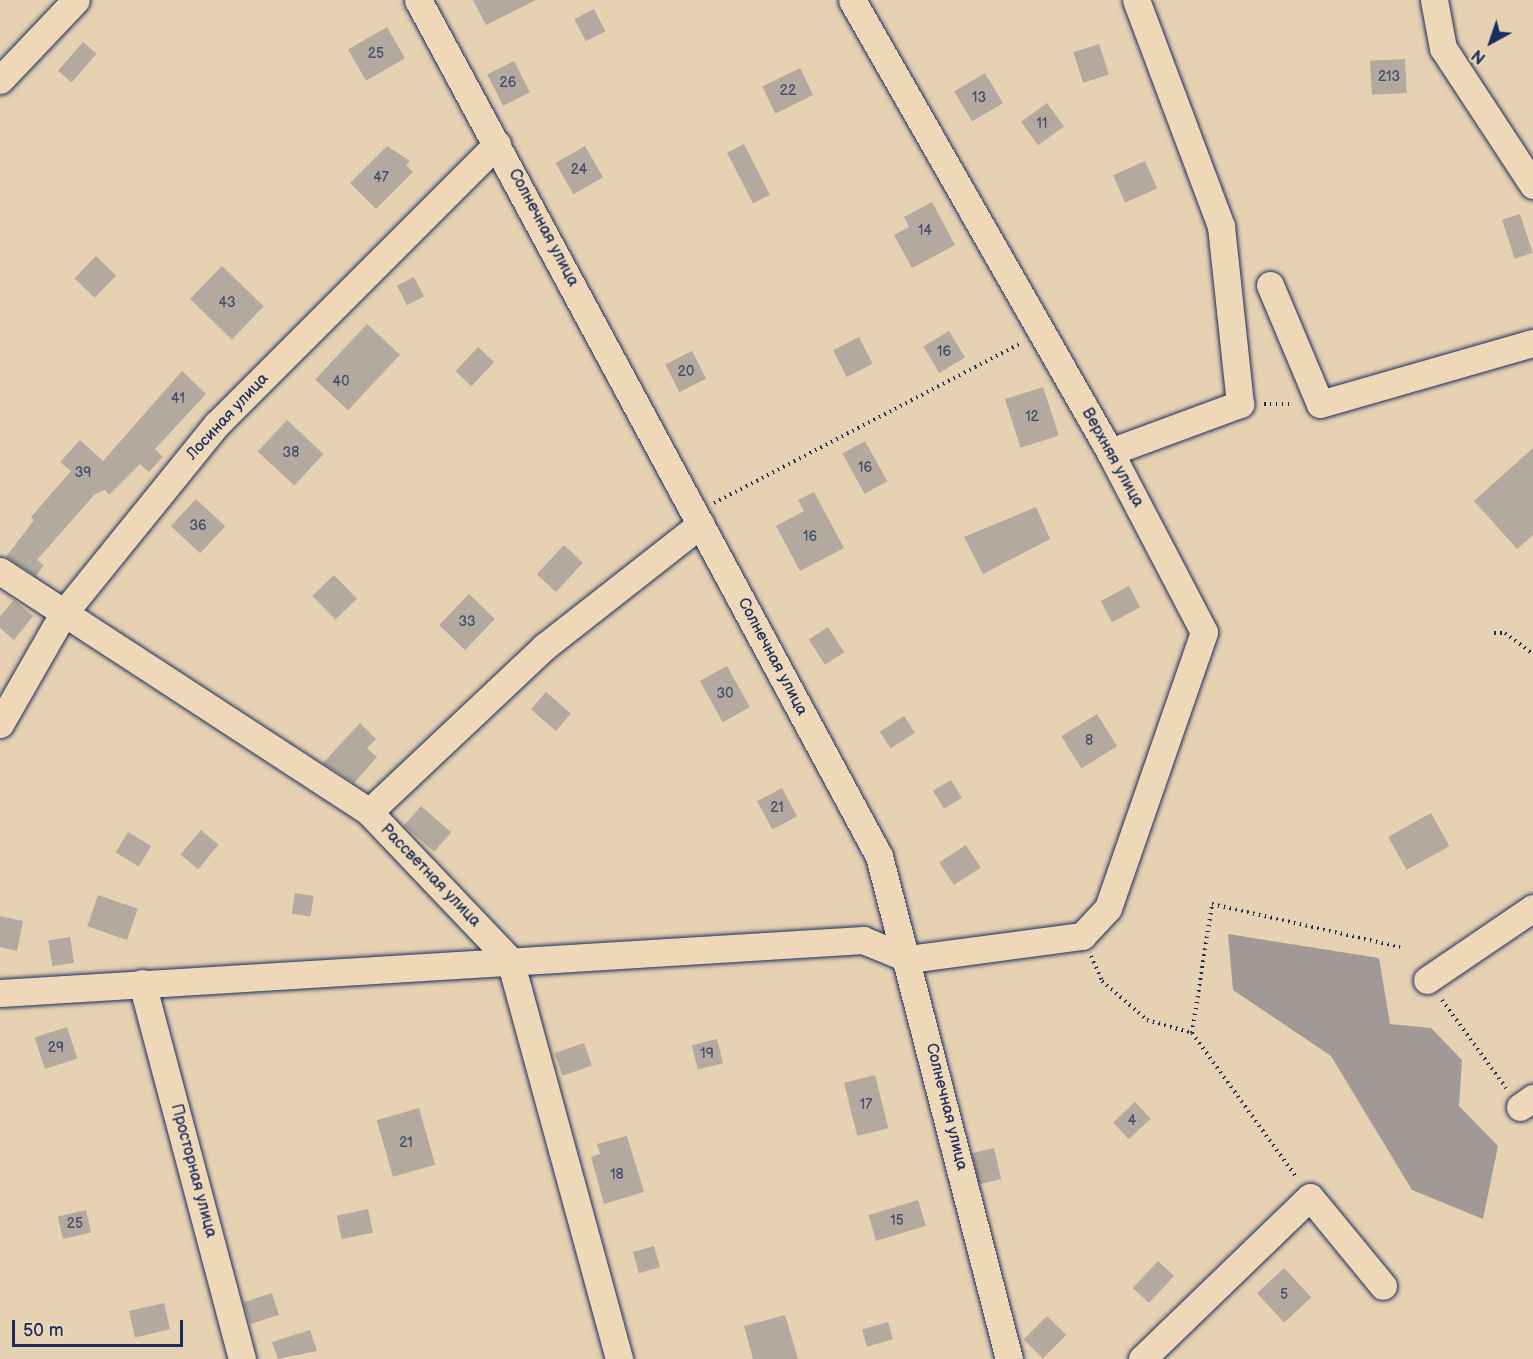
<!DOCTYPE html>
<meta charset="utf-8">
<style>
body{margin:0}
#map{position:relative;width:1533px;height:1359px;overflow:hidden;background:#e7d1b3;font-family:"Balsamiq Sans",sans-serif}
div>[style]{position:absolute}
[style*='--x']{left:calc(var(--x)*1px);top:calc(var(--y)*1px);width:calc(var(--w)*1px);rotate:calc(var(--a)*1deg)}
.water>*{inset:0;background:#a09996}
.building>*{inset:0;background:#b4a99e;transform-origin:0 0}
.path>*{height:4px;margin-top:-2px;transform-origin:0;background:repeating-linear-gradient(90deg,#1b2f5e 0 1.5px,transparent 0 6px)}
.roads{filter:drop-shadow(0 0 2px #1b2f5e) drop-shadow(0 0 2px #1b2f5e)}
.minor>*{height:27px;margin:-13.5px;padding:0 13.5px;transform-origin:13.5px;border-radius:13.5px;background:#efd8b7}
span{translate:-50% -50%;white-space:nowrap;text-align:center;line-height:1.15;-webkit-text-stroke:6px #efd8b7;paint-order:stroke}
.number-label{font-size:14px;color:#414e6e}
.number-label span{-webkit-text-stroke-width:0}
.street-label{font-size:16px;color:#1b2f5e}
.north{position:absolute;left:1461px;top:12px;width:60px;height:60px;-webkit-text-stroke:4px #efd8b7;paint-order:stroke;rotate:220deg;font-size:16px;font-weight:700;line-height:24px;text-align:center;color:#1b2f5e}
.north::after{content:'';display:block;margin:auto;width:21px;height:27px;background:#1b2f5e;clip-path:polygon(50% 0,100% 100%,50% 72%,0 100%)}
.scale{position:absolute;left:12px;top:1320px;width:171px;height:27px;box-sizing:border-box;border:3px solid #1b2f5e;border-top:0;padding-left:8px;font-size:18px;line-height:21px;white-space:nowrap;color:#1b2f5e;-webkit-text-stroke:4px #efd8b7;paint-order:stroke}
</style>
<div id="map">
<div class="water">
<i style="clip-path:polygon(1228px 934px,1379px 958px,1390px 1024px,1431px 1028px,1462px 1060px,1459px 1106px,1498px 1146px,1483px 1219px,1412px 1190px,1331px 1056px,1233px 990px)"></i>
</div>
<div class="building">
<i style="clip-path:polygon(473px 0,536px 0,486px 25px)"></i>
<i style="left:594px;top:9px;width:25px;height:22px;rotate:63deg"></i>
<i style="left:387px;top:27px;width:36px;height:45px;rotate:60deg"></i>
<i style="left:83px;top:42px;width:18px;height:38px;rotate:41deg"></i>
<i style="left:1099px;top:44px;width:32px;height:27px;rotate:72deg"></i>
<i style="left:1405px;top:59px;width:34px;height:35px;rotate:87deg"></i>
<i style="left:514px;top:61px;width:35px;height:30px;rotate:63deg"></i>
<i style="left:800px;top:68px;width:30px;height:42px;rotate:64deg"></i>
<i style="left:985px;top:73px;width:35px;height:36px;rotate:59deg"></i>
<i style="left:1047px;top:103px;width:29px;height:32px;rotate:54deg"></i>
<i style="left:744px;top:144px;width:57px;height:19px;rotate:63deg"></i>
<i style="clip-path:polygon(387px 146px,410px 161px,406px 165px,413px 172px,376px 209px,350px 183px)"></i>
<i style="left:585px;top:146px;width:36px;height:34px;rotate:60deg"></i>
<i style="left:1145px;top:161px;width:30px;height:35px;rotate:66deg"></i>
<i style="clip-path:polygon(932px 202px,955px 245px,912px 268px,894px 235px,909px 227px,904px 217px)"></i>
<i style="left:1520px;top:214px;width:41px;height:19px;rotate:72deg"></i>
<i style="left:96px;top:256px;width:28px;height:31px;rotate:44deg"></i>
<i style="left:222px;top:266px;width:58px;height:46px;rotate:44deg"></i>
<i style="left:414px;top:277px;width:22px;height:19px;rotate:63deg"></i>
<i style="left:367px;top:324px;width:45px;height:76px;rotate:43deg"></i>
<i style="left:949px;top:331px;width:31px;height:30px;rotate:59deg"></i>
<i style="left:859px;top:337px;width:30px;height:29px;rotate:63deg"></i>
<i style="left:478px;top:347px;width:22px;height:33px;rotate:43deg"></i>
<i style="left:692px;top:351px;width:31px;height:30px;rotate:63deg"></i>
<i style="clip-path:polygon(182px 371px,206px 394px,155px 449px,163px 457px,149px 472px,140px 464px,109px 495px,105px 490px,95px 494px,37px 560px,44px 565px,36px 576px,6px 557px,34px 520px,31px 517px,71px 471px,60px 462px,80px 440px,103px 461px)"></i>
<i style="left:1043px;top:387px;width:51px;height:40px;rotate:72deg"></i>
<i style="left:287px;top:420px;width:50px;height:43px;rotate:43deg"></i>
<i style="left:865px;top:441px;width:46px;height:26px;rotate:61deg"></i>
<i style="clip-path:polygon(1533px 448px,1533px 535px,1517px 549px,1474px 501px)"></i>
<i style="clip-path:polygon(814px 492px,844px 548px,800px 571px,776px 526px,804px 511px,798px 500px)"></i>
<i style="left:196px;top:499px;width:40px;height:37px;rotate:43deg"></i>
<i style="clip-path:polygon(1036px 507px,1050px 539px,983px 574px,964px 537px)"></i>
<i style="left:564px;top:545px;width:26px;height:40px;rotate:43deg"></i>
<i style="left:334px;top:575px;width:33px;height:30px;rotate:46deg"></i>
<i style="left:1129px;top:586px;width:24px;height:32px;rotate:62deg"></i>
<i style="left:469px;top:594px;width:36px;height:43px;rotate:44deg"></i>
<i style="clip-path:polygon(14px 600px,33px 616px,14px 640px,0 628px,0 616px)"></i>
<i style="left:828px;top:627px;width:30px;height:23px;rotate:57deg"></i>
<i style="left:727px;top:666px;width:47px;height:31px;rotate:61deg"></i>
<i style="left:546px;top:692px;width:33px;height:23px;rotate:41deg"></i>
<i style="left:1097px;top:714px;width:38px;height:42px;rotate:58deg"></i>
<i style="left:904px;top:716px;width:20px;height:29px;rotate:57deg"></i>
<i style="clip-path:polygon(360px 723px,376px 739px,367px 748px,377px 757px,354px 783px,323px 763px)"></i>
<i style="left:951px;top:780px;width:21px;height:21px;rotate:59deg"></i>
<i style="left:782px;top:788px;width:32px;height:28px;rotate:62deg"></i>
<i style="left:421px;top:806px;width:40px;height:26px;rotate:41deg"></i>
<i style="left:1431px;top:813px;width:38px;height:49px;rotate:61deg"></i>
<i style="left:201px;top:830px;width:23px;height:32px;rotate:40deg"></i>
<i style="left:128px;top:832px;width:27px;height:24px;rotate:31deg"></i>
<i style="left:966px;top:845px;width:27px;height:32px;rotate:57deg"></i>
<i style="left:295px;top:893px;width:19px;height:21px;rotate:9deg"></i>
<i style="left:98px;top:895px;width:42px;height:33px;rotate:19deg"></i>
<i style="clip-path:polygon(0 916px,23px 921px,17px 951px,0 947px)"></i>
<i style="left:70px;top:937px;width:26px;height:22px;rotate:81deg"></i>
<i style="left:67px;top:1027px;width:33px;height:34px;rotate:72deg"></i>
<i style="left:717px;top:1039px;width:25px;height:26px;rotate:76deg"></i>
<i style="left:584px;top:1043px;width:24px;height:31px;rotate:71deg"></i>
<i style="left:875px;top:1075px;width:55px;height:32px;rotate:76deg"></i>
<i style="left:1135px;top:1102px;width:23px;height:30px;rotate:47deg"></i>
<i style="left:419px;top:1108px;width:59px;height:44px;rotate:74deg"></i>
<i style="clip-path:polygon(627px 1136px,644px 1192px,604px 1204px,591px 1157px,600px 1154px,597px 1144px)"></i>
<i style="left:994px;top:1148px;width:32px;height:23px;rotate:77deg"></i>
<i style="left:918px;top:1200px;width:27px;height:52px;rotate:73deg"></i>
<i style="left:368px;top:1209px;width:24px;height:32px;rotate:78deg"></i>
<i style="left:86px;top:1210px;width:23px;height:29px;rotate:77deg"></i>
<i style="left:654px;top:1246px;width:22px;height:22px;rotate:74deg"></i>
<i style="left:1158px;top:1261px;width:22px;height:37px;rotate:43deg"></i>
<i style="left:1284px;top:1268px;width:40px;height:37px;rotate:47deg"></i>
<i style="left:272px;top:1293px;width:23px;height:30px;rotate:72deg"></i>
<i style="left:164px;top:1303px;width:27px;height:36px;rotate:77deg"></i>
<i style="clip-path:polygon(785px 1315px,798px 1359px,753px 1359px,744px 1326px)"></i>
<i style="left:1047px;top:1316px;width:27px;height:33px;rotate:45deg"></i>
<i style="left:888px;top:1322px;width:18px;height:27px;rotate:74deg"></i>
<i style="clip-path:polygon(310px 1330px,317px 1351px,278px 1359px,272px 1342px)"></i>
</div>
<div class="path">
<i style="--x:1264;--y:404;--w:29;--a:0"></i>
<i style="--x:714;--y:503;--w:347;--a:-27.5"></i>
<i style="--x:1494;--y:633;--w:11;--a:0"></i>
<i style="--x:1505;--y:633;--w:35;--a:37"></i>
<i style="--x:1091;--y:956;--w:27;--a:66"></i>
<i style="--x:1102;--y:981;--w:60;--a:40.9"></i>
<i style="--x:1147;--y:1020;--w:47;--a:16.1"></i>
<i style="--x:1192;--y:1033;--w:131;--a:-81.2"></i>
<i style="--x:1212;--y:904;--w:193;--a:12.9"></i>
<i style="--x:1442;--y:1000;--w:109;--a:54"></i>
<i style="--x:1192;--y:1033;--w:179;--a:54.1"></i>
</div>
<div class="roads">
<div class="minor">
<i style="--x:418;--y:0;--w:972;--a:61.7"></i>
<i style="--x:879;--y:856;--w:520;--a:75.51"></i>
<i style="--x:1434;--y:0;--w:49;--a:79.4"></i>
<i style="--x:1443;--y:48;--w:164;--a:56.7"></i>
<i style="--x:0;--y:80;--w:110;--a:-46.5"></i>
<i style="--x:1270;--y:285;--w:129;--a:67.2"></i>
<i style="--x:1320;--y:404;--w:222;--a:-16"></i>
<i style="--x:1110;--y:452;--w:139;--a:-20.3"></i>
<i style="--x:1240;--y:404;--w:179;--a:-96.1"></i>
<i style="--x:1221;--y:226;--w:241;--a:-110.6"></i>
<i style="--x:0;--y:571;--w:441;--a:33.1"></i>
<i style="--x:369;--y:812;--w:204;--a:46.4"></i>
<i style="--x:510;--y:960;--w:414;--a:74.7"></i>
<i style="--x:0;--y:724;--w:127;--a:-60.2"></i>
<i style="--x:63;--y:614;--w:245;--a:-51"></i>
<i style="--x:217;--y:424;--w:396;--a:-45"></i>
<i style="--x:369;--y:812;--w:241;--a:-43.3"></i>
<i style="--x:544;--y:647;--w:199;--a:-38.1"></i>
<i style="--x:1427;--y:980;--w:128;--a:-34.2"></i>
<i style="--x:142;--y:983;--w:389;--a:75.1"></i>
<i style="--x:0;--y:993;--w:865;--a:-3.51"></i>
<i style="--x:863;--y:940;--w:50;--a:22.4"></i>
<i style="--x:909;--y:959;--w:175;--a:-7.6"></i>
<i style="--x:1082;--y:936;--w:38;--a:-47"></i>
<i style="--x:1108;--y:908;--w:292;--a:-70.8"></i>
<i style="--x:1204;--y:632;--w:203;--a:-117.6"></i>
<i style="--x:1110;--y:452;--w:520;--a:-119.72"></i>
<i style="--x:1520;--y:1107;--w:16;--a:-35"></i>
<i style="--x:1142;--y:1359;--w:233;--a:-44"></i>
<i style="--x:1310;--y:1197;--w:115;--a:50.6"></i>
</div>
</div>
<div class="number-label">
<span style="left:376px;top:54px">25</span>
<span style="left:1389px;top:77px">213</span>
<span style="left:508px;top:83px">26</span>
<span style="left:788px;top:91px">22</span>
<span style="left:979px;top:98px">13</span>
<span style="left:1042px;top:124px">11</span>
<span style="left:579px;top:170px">24</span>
<span style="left:381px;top:178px">47</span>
<span style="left:925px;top:231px">14</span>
<span style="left:227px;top:303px">43</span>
<span style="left:944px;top:352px">16</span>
<span style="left:686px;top:372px">20</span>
<span style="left:341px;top:382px">40</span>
<span style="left:178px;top:399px">41</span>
<span style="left:1032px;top:417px">12</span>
<span style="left:291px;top:453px">38</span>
<span style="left:865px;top:468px">16</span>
<span style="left:83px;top:473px">39</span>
<span style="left:198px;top:526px">36</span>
<span style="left:810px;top:537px">16</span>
<span style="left:467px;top:622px">33</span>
<span style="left:725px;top:694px">30</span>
<span style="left:1089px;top:741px">8</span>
<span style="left:777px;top:808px">21</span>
<span style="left:56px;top:1048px">29</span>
<span style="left:707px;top:1054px">19</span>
<span style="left:866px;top:1105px">17</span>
<span style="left:1132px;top:1121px">4</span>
<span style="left:406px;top:1143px">21</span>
<span style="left:617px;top:1175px">18</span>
<span style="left:897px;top:1221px">15</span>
<span style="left:75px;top:1224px">25</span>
<span style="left:1284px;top:1295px">5</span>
</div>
<div class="street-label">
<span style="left:543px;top:228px;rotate:62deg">Солнечная улица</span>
<span style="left:228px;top:417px;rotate:-47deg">Лосиная улица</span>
<span style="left:1112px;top:458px;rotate:61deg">Верхняя улица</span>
<span style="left:772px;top:657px;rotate:62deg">Солнечная улица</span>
<span style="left:430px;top:876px;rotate:46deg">Рассветная улица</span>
<span style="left:946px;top:1107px;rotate:76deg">Солнечная улица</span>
<span style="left:193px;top:1171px;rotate:75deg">Просторная улица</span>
</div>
<div class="north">N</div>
<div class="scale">50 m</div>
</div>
